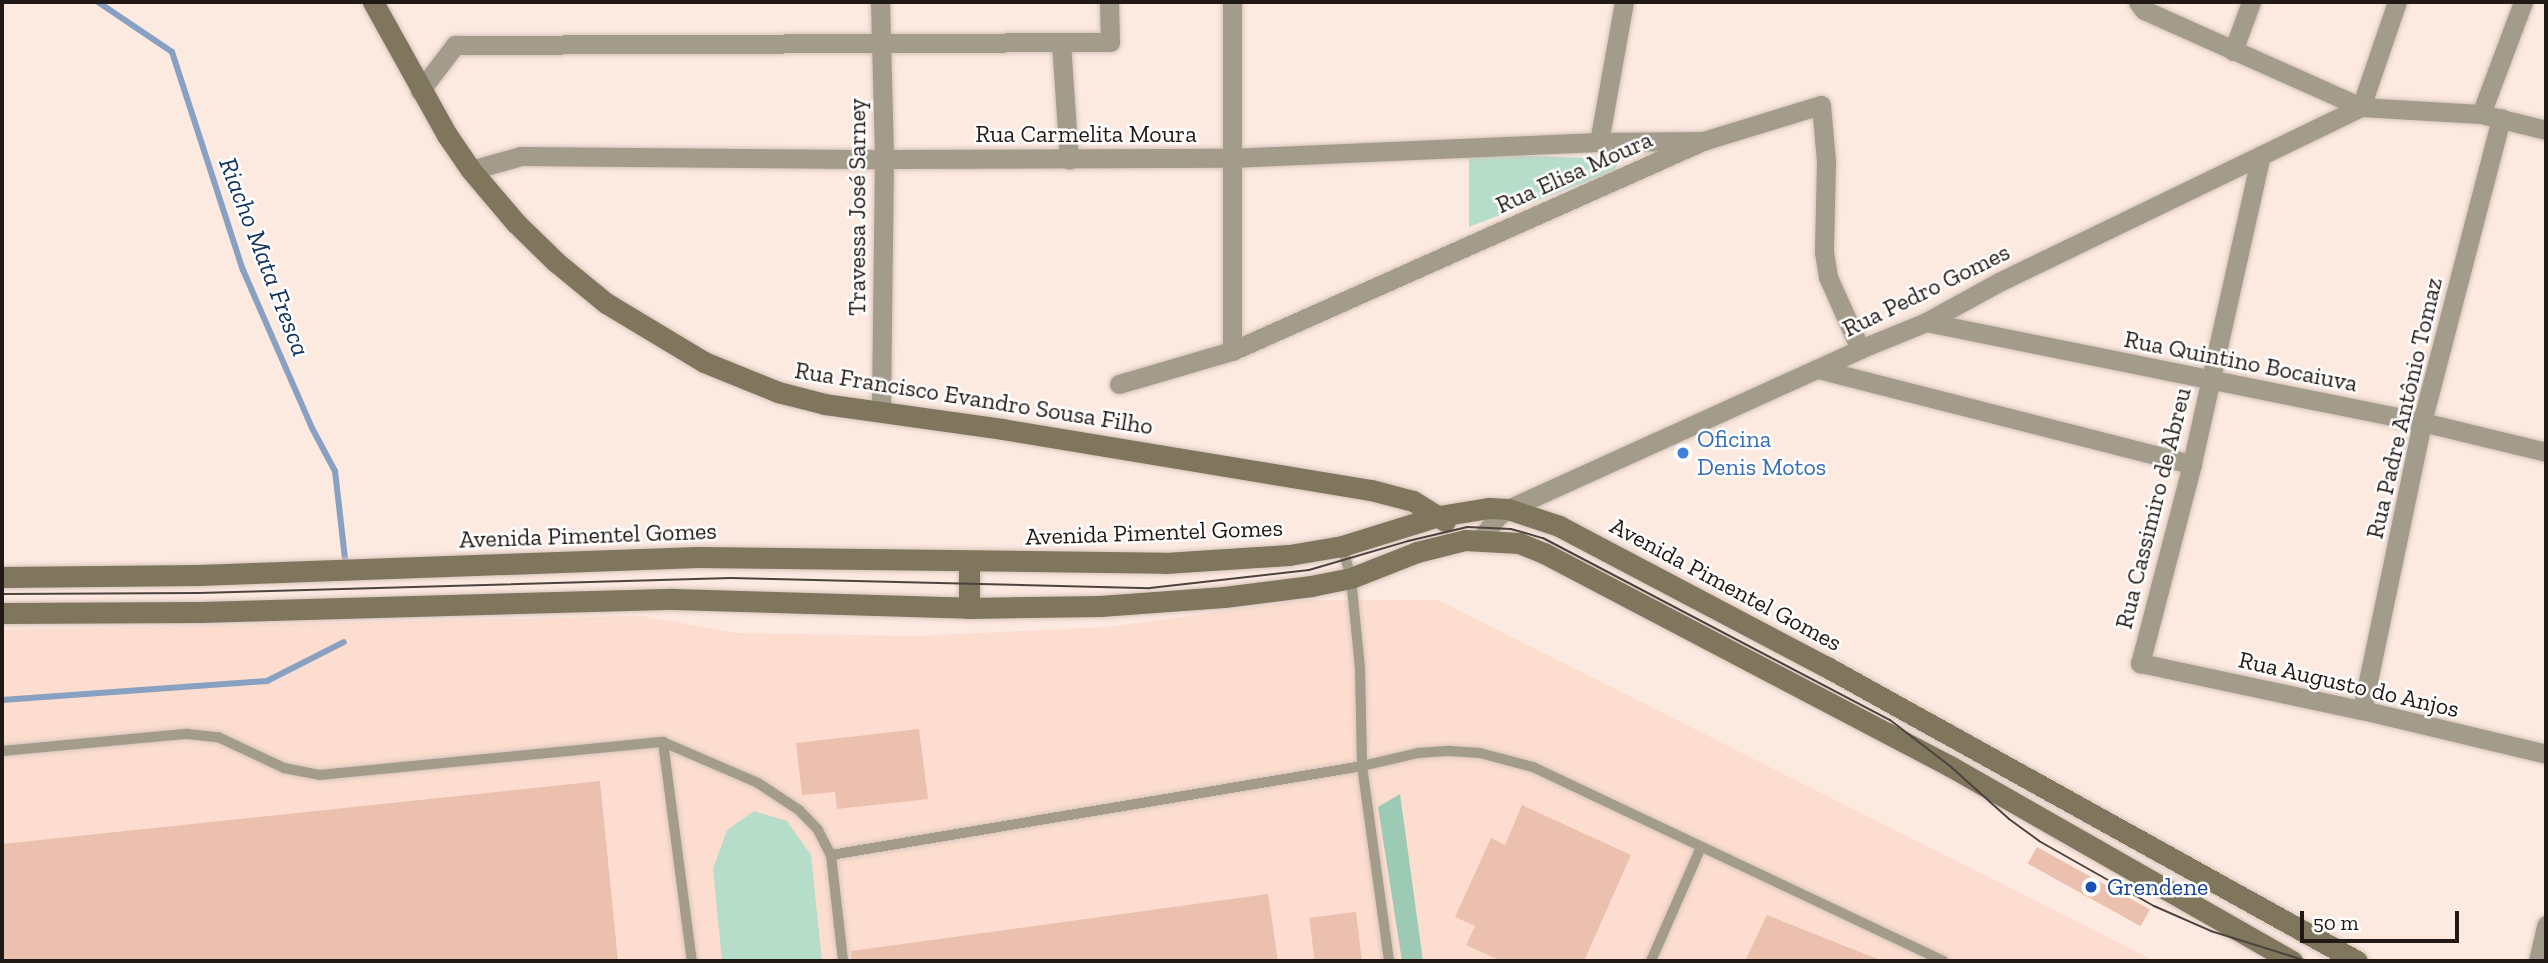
<!DOCTYPE html>
<meta charset="utf-8">
<style>
body{margin:0}
#map{position:relative;width:2548px;height:963px;overflow:hidden;background:#fce9e0;font-family:"Zilla Slab",serif}
div>[style]{position:absolute}
[style*='--x']{left:calc(var(--x)*1px);top:calc(var(--y)*1px);width:calc(var(--w)*1px);rotate:calc(var(--a)*1deg)}
.built>*{inset:0;background:#fcddcf}
.green>*{inset:0;background:#b6ddca}
.forest>*{inset:0;background:#9dcab4}
.stream>*{height:6px;margin:-3px;padding:0 3px;transform-origin:3px;border-radius:3px;background:#88a0c1}
.building>*{inset:0;background:#ecc0ae;transform-origin:0 0}
.roads{filter:drop-shadow(0 0 2px #d5c4bb) drop-shadow(0 0 2px #d5c4bb)}
.lane>*{height:10px;margin:-5px;padding:0 5px;transform-origin:5px;border-radius:5px;background:#a39c8b}
.street>*{height:19px;margin:-9.5px;padding:0 9.5px;transform-origin:9.5px;border-radius:9.5px;background:#a39c8b}
.secondary>*{height:21px;margin:-10.5px;padding:0 10.5px;transform-origin:10.5px;border-radius:10.5px;background:#80755d}
.tram>*{height:2px;margin:-1px;padding:0 1px;transform-origin:1px;border-radius:1px;background:#4d433e}
.dots>*{width:19px;height:19px;translate:-50% -50%;box-sizing:border-box;border:4px solid #fff;border-radius:50%}
span{translate:-50% -50%;white-space:nowrap;text-align:center;line-height:1.15;-webkit-text-stroke:5px #fff;paint-order:stroke}
.street-label{font-size:24px;color:#211915}
.shop-label{font-size:24px;color:#366cbe}
.left{translate:0 -50%;text-align:left}
.transit-label{font-size:24px;color:#164399}
.water-label{font-size:26px;color:#143561;font-style:italic}
.frame{position:absolute;inset:0;border:4px solid #211915;pointer-events:none}
.scale{position:absolute;left:2300px;top:911px;width:159px;height:32px;box-sizing:border-box;border:4px solid #211915;border-top:0;padding-left:9px;font-size:21px;line-height:24px;white-space:nowrap;color:#211915;-webkit-text-stroke:5px #fff;paint-order:stroke}
</style>
<div id="map">
<div class="built">
<i style="clip-path:polygon(1308px 600px,1438px 600px,2155px 961px,2px 961px,2px 630px,641px 616px,738px 633px,916px 636px,1107px 627px)"></i>
</div>
<div class="green">
<i style="clip-path:polygon(1469px 154px,1620px 159px,1614px 171px,1469px 227px)"></i>
<i style="clip-path:polygon(754px 811px,787px 821px,811px 855px,822px 961px,722px 961px,713px 869px,727px 830px)"></i>
</div>
<div class="forest">
<i style="clip-path:polygon(1400px 794px,1423px 961px,1402px 961px,1378px 807px)"></i>
</div>
<div class="stream">
<i style="--x:98;--y:2;--w:89;--a:34"></i>
<i style="--x:172;--y:52;--w:229;--a:72"></i>
<i style="--x:243;--y:270;--w:172;--a:66.4"></i>
<i style="--x:312;--y:428;--w:49;--a:61.9"></i>
<i style="--x:335;--y:471;--w:89;--a:83.5"></i>
<i style="--x:2;--y:700;--w:266;--a:-4.1"></i>
<i style="--x:267;--y:681;--w:86;--a:-26.9"></i>
</div>
<div class="building">
<i style="clip-path:polygon(919px 729px,928px 799px,837px 809px,835px 792px,802px 795px,796px 743px)"></i>
<i style="clip-path:polygon(600px 781px,618px 961px,2px 961px,2px 844px)"></i>
<i style="clip-path:polygon(1522px 805px,1631px 855px,1584px 961px,1501px 961px,1466px 945px,1475px 926px,1455px 917px,1491px 838px,1505px 845px)"></i>
<i style="left:2037px;top:847px;width:129px;height:19px;rotate:29deg"></i>
<i style="clip-path:polygon(1268px 894px,1278px 961px,852px 961px,851px 951px)"></i>
<i style="left:1356px;top:912px;width:49px;height:47px;rotate:83deg"></i>
<i style="clip-path:polygon(1767px 915px,1880px 960px,1880px 961px,1745px 961px)"></i>
</div>
<div class="roads">
<div class="lane">
<i style="--x:1342;--y:546;--w:33;--a:74"></i>
<i style="--x:1351;--y:578;--w:90;--a:84.3"></i>
<i style="--x:1360;--y:668;--w:98;--a:88.8"></i>
<i style="--x:1362;--y:766;--w:57;--a:-13.1"></i>
<i style="--x:1418;--y:753;--w:32;--a:-4"></i>
<i style="--x:1450;--y:751;--w:30;--a:4"></i>
<i style="--x:1480;--y:753;--w:55;--a:14.8"></i>
<i style="--x:1533;--y:767;--w:454;--a:25.3"></i>
<i style="--x:663;--y:742;--w:221;--a:82.5"></i>
<i style="--x:2;--y:751;--w:186;--a:-5.3"></i>
<i style="--x:187;--y:734;--w:31;--a:6"></i>
<i style="--x:218;--y:737;--w:73;--a:25.2"></i>
<i style="--x:284;--y:768;--w:36;--a:11"></i>
<i style="--x:319;--y:775;--w:346;--a:-5.5"></i>
<i style="--x:663;--y:742;--w:103;--a:23.3"></i>
<i style="--x:758;--y:783;--w:49;--a:33.4"></i>
<i style="--x:799;--y:810;--w:28;--a:46"></i>
<i style="--x:818;--y:830;--w:28;--a:63"></i>
<i style="--x:831;--y:855;--w:107;--a:83.5"></i>
<i style="--x:831;--y:855;--w:538;--a:-9.51"></i>
<i style="--x:1362;--y:766;--w:197;--a:82.1"></i>
<i style="--x:1651;--y:961;--w:124;--a:-66.3"></i>
</div>
<div class="street">
<i style="--x:880;--y:2;--w:157;--a:88.5"></i>
<i style="--x:884;--y:159;--w:252;--a:90.7"></i>
<i style="--x:1232;--y:2;--w:349;--a:90"></i>
<i style="--x:2138;--y:2;--w:10;--a:53"></i>
<i style="--x:2144;--y:10;--w:238;--a:24.1"></i>
<i style="--x:2361;--y:107;--w:120;--a:3.3"></i>
<i style="--x:2481;--y:114;--w:67;--a:13.8"></i>
<i style="--x:1061;--y:43;--w:117;--a:86.1"></i>
<i style="--x:2233;--y:51;--w:52;--a:-69.8"></i>
<i style="--x:420;--y:91;--w:58;--a:-52.7"></i>
<i style="--x:455;--y:45;--w:655;--a:-0.26"></i>
<i style="--x:1110;--y:42;--w:40;--a:-91.4"></i>
<i style="--x:2361;--y:107;--w:111;--a:-71.1"></i>
<i style="--x:2481;--y:114;--w:120;--a:-69.4"></i>
<i style="--x:1599;--y:142;--w:142;--a:-79.9"></i>
<i style="--x:2260;--y:159;--w:312;--a:102.6"></i>
<i style="--x:2192;--y:464;--w:206;--a:104.6"></i>
<i style="--x:2140;--y:663;--w:227;--a:12"></i>
<i style="--x:2362;--y:710;--w:189;--a:13.4"></i>
<i style="--x:471;--y:170;--w:52;--a:-15.6"></i>
<i style="--x:521;--y:156;--w:363;--a:0.5"></i>
<i style="--x:884;--y:159;--w:346;--a:-0.2"></i>
<i style="--x:1230;--y:158;--w:369;--a:-2.5"></i>
<i style="--x:1599;--y:142;--w:104;--a:-0.6"></i>
<i style="--x:1926;--y:322;--w:506;--a:11.4"></i>
<i style="--x:2422;--y:422;--w:128;--a:13.6"></i>
<i style="--x:1818;--y:369;--w:386;--a:14.3"></i>
<i style="--x:1119;--y:384;--w:118;--a:-16.3"></i>
<i style="--x:1232;--y:351;--w:516;--a:-24.03"></i>
<i style="--x:1703;--y:141;--w:123;--a:-17"></i>
<i style="--x:1821;--y:105;--w:56;--a:84.9"></i>
<i style="--x:1826;--y:161;--w:91;--a:91.3"></i>
<i style="--x:1824;--y:252;--w:25;--a:81"></i>
<i style="--x:1828;--y:277;--w:79;--a:66"></i>
<i style="--x:1481;--y:539;--w:27;--a:-54"></i>
<i style="--x:1497;--y:517;--w:14;--a:-36"></i>
<i style="--x:1508;--y:509;--w:387;--a:-24.4"></i>
<i style="--x:1860;--y:349;--w:71;--a:-22.2"></i>
<i style="--x:1926;--y:322;--w:83;--a:-28.7"></i>
<i style="--x:1999;--y:282;--w:402;--a:-25.8"></i>
<i style="--x:2362;--y:710;--w:294;--a:-78.2"></i>
<i style="--x:2422;--y:422;--w:314;--a:-75.4"></i>
<i style="--x:2538;--y:961;--w:37;--a:-77"></i>
</div>
<div class="secondary">
<i style="--x:373;--y:2;--w:152;--a:60.9"></i>
<i style="--x:447;--y:135;--w:42;--a:55.6"></i>
<i style="--x:471;--y:170;--w:70;--a:49.7"></i>
<i style="--x:516;--y:223;--w:56;--a:44.3"></i>
<i style="--x:556;--y:262;--w:65;--a:39.4"></i>
<i style="--x:606;--y:303;--w:114;--a:31"></i>
<i style="--x:704;--y:362;--w:80;--a:22.1"></i>
<i style="--x:778;--y:392;--w:49;--a:14.3"></i>
<i style="--x:825;--y:404;--w:179;--a:8"></i>
<i style="--x:1002;--y:429;--w:374;--a:9.4"></i>
<i style="--x:1371;--y:490;--w:43;--a:14.7"></i>
<i style="--x:1413;--y:501;--w:38;--a:32"></i>
<i style="--x:969;--y:562;--w:46;--a:90"></i>
<i style="--x:2;--y:577;--w:196;--a:-0.6"></i>
<i style="--x:198;--y:575;--w:500;--a:-2.06"></i>
<i style="--x:698;--y:557;--w:467;--a:0.7"></i>
<i style="--x:1165;--y:563;--w:124;--a:-3.7"></i>
<i style="--x:1289;--y:555;--w:54;--a:-9.6"></i>
<i style="--x:1342;--y:546;--w:102;--a:-17.2"></i>
<i style="--x:1439;--y:516;--w:51;--a:-9.1"></i>
<i style="--x:1489;--y:508;--w:19;--a:3"></i>
<i style="--x:1508;--y:509;--w:54;--a:18.4"></i>
<i style="--x:1559;--y:526;--w:301;--a:27.8"></i>
<i style="--x:1825;--y:666;--w:608;--a:29.01"></i>
<i style="--x:2;--y:613;--w:198;--a:-0.3"></i>
<i style="--x:200;--y:612;--w:474;--a:-1.6"></i>
<i style="--x:674;--y:599;--w:295;--a:1.7"></i>
<i style="--x:969;--y:608;--w:131;--a:-0.9"></i>
<i style="--x:1100;--y:606;--w:124;--a:-4.2"></i>
<i style="--x:1224;--y:597;--w:88;--a:-7.2"></i>
<i style="--x:1311;--y:586;--w:41;--a:-11.3"></i>
<i style="--x:1351;--y:578;--w:71;--a:-21.5"></i>
<i style="--x:1417;--y:552;--w:49;--a:-14"></i>
<i style="--x:1465;--y:540;--w:54;--a:3.2"></i>
<i style="--x:1519;--y:543;--w:27;--a:22"></i>
<i style="--x:1544;--y:553;--w:458;--a:27.7"></i>
<i style="--x:1950;--y:766;--w:394;--a:29.7"></i>
</div>
</div>
<div class="tram">
<i style="--x:2;--y:594;--w:197;--a:-0.3"></i>
<i style="--x:199;--y:593;--w:532;--a:-1.62"></i>
<i style="--x:731;--y:578;--w:419;--a:1.4"></i>
<i style="--x:1150;--y:588;--w:160;--a:-6.5"></i>
<i style="--x:1309;--y:570;--w:103;--a:-16.3"></i>
<i style="--x:1408;--y:541;--w:61;--a:-13.3"></i>
<i style="--x:1467;--y:527;--w:44;--a:2.6"></i>
<i style="--x:1511;--y:529;--w:33;--a:16"></i>
<i style="--x:1543;--y:538;--w:392;--a:27.7"></i>
<i style="--x:1890;--y:720;--w:76;--a:37.5"></i>
<i style="--x:1950;--y:766;--w:79;--a:41.9"></i>
<i style="--x:2009;--y:819;--w:37;--a:36"></i>
<i style="--x:2039;--y:841;--w:132;--a:29.5"></i>
<i style="--x:2154;--y:906;--w:62;--a:23.7"></i>
<i style="--x:2211;--y:931;--w:101;--a:17.4"></i>
</div>
<div class="dots">
<i style="left:1683px;top:453px;background:#3f7fe0"></i>
<i style="left:2091px;top:887px;background:#1a4fb4"></i>
</div>
<div class="street-label">
<span style="left:1086px;top:134px">Rua Carmelita Moura</span>
<span style="left:1574px;top:172px;rotate:-24deg">Rua Elisa Moura</span>
<span style="left:857px;top:207px;rotate:-90deg">Travessa José Sarney</span>
<span style="left:1926px;top:290px;rotate:-26deg">Rua Pedro Gomes</span>
<span style="left:2241px;top:361px;rotate:11deg">Rua Quintino Bocaiuva</span>
<span style="left:974px;top:398px;rotate:9deg">Rua Francisco Evandro Sousa Filho</span>
<span style="left:2404px;top:408px;rotate:-77deg">Rua Padre Antônio Tomaz</span>
<span style="left:2153px;top:508px;rotate:-76deg">Rua Cassimiro de Abreu</span>
<span style="left:1154px;top:532px;rotate:-2deg">Avenida Pimentel Gomes</span>
<span style="left:588px;top:535px;rotate:-2deg">Avenida Pimentel Gomes</span>
<span style="left:1726px;top:584px;rotate:28deg">Avenida Pimentel Gomes</span>
<span style="left:2349px;top:684px;rotate:13deg">Rua Augusto do Anjos</span>
</div>
<div class="shop-label">
<span class="left" style="left:1697px;top:453px">Oficina<br>Denis Motos</span>
</div>
<div class="transit-label">
<span class="left" style="left:2107px;top:887px">Grendene</span>
</div>
<div class="water-label">
<span style="left:264px;top:257px;rotate:69deg">Riacho Mata Fresca</span>
</div>
<div class="frame"></div>
<div class="scale">50 m</div>
</div>
